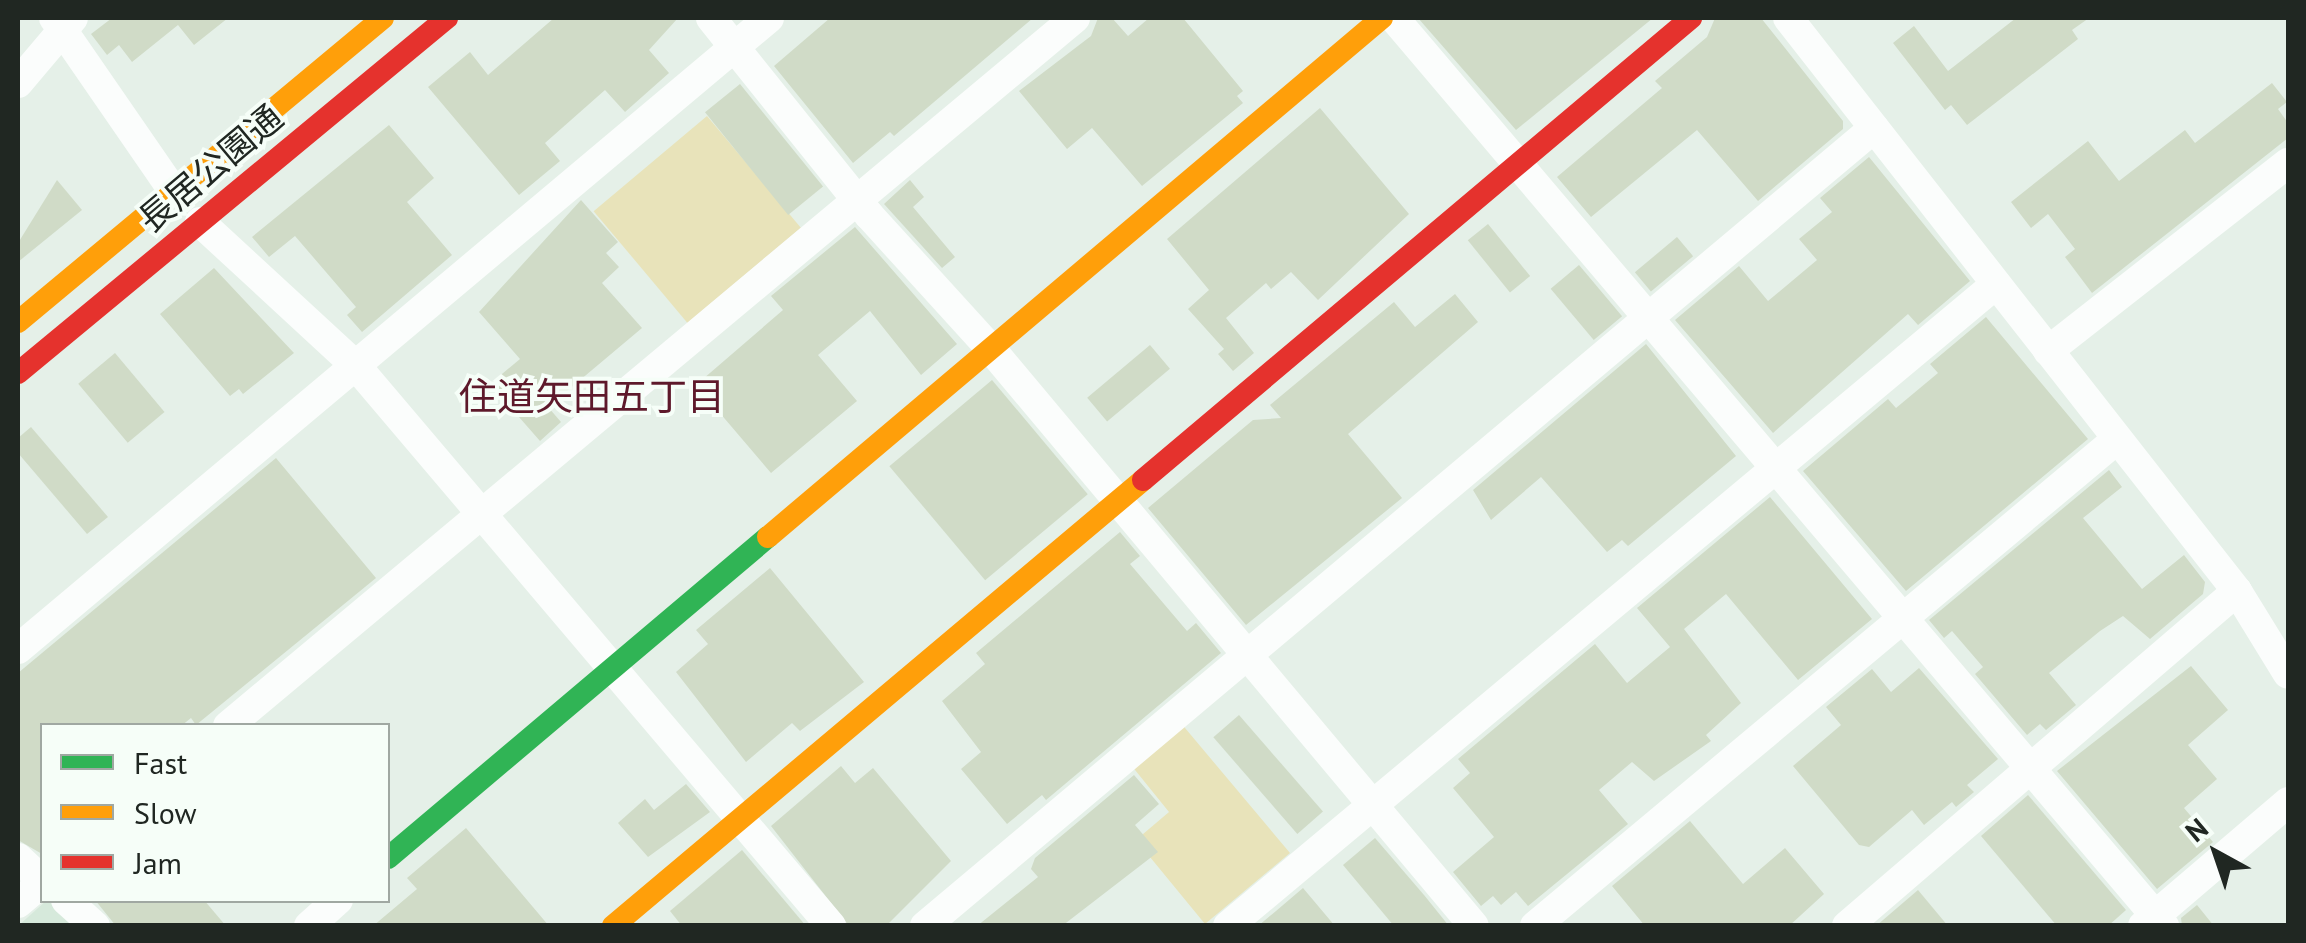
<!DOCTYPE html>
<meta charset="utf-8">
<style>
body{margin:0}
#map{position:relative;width:2306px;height:943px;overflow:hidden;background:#e5f0e8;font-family:"PT Sans","Noto Sans JP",sans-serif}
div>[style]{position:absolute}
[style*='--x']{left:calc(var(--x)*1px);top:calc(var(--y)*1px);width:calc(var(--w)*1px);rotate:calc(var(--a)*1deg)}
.built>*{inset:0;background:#d6e9db}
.green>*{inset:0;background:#e8e3ba;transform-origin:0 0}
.building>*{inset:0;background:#d0dbc7;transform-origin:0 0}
.street>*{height:30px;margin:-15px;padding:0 15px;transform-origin:15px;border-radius:15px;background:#fbfdfc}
.fast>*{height:22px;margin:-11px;padding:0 11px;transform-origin:11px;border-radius:11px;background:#30b455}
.slow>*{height:22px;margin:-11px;padding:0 11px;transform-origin:11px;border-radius:11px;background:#ff9f0a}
.jam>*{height:22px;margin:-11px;padding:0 11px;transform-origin:11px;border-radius:11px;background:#e5322d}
span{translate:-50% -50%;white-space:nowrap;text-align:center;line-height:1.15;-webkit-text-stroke:8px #f6fef8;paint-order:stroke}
.street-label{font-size:35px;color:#202722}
.neighbourhood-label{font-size:38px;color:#5e192b}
.frame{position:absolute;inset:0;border:20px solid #202722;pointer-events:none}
.legend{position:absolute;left:40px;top:723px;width:350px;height:180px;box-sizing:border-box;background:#f6fef8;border:2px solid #a0a8a2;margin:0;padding:12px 18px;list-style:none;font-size:30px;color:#202722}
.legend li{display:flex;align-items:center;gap:20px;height:50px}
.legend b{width:50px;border:2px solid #a0a8a2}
.north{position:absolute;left:2166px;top:803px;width:100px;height:100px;-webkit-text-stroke:8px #f6fef8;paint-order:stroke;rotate:320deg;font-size:28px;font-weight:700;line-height:40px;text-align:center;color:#202722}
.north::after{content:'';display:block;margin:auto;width:35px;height:45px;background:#202722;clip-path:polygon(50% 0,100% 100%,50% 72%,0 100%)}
</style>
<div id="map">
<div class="built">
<i style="clip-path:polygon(47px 900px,51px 901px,79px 925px,18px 926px)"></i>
</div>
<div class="green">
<i style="left:707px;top:116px;width:146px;height:148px;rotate:50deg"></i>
<i style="clip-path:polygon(1180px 722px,1290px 853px,1205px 924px,1136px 840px,1169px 812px,1131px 765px)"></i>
</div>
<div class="building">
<i style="clip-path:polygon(112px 18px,228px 18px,194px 45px,178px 25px,132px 62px,119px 45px,107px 55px,91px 34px)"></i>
<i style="clip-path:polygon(554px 18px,678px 18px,649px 50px,669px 73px,625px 112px,605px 90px,545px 143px,560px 161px,519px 195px,428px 87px,470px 52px,488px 75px)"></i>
<i style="clip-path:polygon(830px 18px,1033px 18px,894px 136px,890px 132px,853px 163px,774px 66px)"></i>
<i style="clip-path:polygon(1098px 18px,1112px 18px,1128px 36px,1149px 18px,1183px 18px,1243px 91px,1237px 96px,1243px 103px,1142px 186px,1092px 128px,1067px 149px,1019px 91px,1091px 36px)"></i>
<i style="clip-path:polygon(1418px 18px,1653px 18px,1516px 130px)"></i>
<i style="clip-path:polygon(1715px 18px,1761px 18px,1843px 121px,1843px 129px,1758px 201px,1697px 130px,1591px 217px,1557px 177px,1662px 88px,1655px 81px,1707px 37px)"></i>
<i style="clip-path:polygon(2016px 18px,2089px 18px,2072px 30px,2078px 39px,1967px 125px,1951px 105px,1945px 110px,1893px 43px,1914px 26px,1948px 71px)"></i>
<i style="clip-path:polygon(2272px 83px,2287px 102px,2278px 109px,2288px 123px,2288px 138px,2092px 293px,2065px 257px,2075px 249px,2048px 214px,2031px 228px,2011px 202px,2088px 141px,2119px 181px,2185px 130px,2195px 143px)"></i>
<i style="left:740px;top:84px;width:132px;height:45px;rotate:51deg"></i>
<i style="clip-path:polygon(1320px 108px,1409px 214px,1318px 300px,1291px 272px,1271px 289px,1266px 283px,1226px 318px,1254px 353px,1233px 371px,1218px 354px,1224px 349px,1188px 309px,1209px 290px,1167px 239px)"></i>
<i style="clip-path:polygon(389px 125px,434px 178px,407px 202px,452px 255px,362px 332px,347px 315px,356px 307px,295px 236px,269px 257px,252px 237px)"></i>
<i style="clip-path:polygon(1869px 157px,1970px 281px,1918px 325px,1908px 314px,1773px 433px,1675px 320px,1739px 266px,1768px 301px,1817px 260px,1799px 239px,1832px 212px,1820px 198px)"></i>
<i style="clip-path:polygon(57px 180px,82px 210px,18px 262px,18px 243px)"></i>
<i style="clip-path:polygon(910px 180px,924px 197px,913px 207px,955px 257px,942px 268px,884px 204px)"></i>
<i style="clip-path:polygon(581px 200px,618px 242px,606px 253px,619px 267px,602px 283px,642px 328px,548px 407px,561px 422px,540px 441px,490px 384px,520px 359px,479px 312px)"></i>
<i style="left:1488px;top:224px;width:67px;height:26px;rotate:51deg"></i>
<i style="clip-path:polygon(855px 227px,957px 344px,921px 375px,870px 311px,818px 355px,857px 401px,771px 473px,696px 385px,783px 310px,771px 296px)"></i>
<i style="left:1677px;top:237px;width:25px;height:55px;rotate:50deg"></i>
<i style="left:1579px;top:265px;width:67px;height:37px;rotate:50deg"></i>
<i style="clip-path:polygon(214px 268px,294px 353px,243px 394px,239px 389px,230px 396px,160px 314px)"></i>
<i style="clip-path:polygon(1455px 294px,1478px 322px,1348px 434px,1402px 498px,1246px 625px,1148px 508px,1253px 420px,1281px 418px,1270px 405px,1394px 302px,1415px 327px)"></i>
<i style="clip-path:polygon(1986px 317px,2088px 439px,1906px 591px,1803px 471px,1888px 399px,1896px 408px,1938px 373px,1930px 364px)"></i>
<i style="clip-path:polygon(1646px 344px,1736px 456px,1628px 546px,1622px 540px,1607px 552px,1541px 477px,1491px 520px,1473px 490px)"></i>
<i style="left:1150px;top:345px;width:31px;height:82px;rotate:50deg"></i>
<i style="left:115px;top:353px;width:77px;height:48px;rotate:50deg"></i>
<i style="left:992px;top:380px;width:149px;height:134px;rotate:50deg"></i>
<i style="clip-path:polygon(31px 427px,108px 517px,87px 534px,18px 453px,18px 438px)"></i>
<i style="clip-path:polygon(276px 458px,376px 578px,196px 725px,191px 718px,181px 726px,42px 726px,42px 854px,18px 840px,18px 673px)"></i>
<i style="clip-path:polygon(2109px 470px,2122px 487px,2083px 518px,2142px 589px,2184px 555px,2205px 582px,2203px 594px,2150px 639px,2123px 616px,2100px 631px,2049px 673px,2076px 705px,2046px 730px,2040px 724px,2027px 735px,1975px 674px,1983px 667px,1952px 631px,1944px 638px,1929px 620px)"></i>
<i style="clip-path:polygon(1770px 497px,1872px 619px,1798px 680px,1726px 594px,1684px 629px,1741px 703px,1706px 735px,1711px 741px,1654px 781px,1632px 762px,1599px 790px,1628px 824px,1528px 906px,1516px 892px,1501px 905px,1493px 896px,1481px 906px,1453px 872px,1494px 837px,1453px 788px,1470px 773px,1458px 759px,1595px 644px,1627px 683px,1670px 647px,1637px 608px)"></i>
<i style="clip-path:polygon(1120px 532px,1140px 556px,1130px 564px,1187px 631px,1196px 623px,1221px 653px,1046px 800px,1042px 795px,1007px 824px,961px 769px,981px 752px,942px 701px,985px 664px,976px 653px)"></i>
<i style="clip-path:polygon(770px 568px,864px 682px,800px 731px,792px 723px,746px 762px,676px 672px,708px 644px,696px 630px)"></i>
<i style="clip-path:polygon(2191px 666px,2228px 710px,2188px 745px,2217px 779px,2184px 808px,2213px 842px,2157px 889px,2057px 771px)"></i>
<i style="clip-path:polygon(1919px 668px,1998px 759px,1967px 785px,1974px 792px,1956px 807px,1952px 802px,1924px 825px,1912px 810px,1869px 847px,1859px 845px,1793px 766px,1841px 725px,1826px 707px,1872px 669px,1891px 692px)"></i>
<i style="left:1239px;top:715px;width:128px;height:34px;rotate:49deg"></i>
<i style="clip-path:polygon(841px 766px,855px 783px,873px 768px,951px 861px,886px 926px,849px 926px,771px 826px)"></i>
<i style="clip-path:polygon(1134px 775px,1159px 804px,1135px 825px,1158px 852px,1062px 926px,977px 926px,1038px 877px,1031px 869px,1035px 858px)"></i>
<i style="clip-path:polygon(686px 784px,710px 812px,648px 857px,618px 823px,645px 799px,654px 810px)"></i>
<i style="clip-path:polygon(2028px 795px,2126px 910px,2108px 926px,2057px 926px,1981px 836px)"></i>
<i style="clip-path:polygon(1690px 821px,1743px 884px,1785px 848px,1824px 894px,1789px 926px,1645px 926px,1612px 886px)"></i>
<i style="clip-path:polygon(466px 828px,549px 926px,373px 926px,417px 889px,407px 878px)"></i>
<i style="clip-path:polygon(1375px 838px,1424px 895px,1449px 926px,1394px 926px,1343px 865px)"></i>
<i style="clip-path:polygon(742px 850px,806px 926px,682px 926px,670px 911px)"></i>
<i style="clip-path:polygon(1303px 888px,1335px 926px,1258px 926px,1276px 911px)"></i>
<i style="clip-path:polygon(1918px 890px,1948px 926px,1876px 926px)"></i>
<i style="clip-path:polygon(95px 900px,204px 900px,226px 926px,116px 926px)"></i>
<i style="clip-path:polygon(2197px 905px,2214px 926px,2182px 926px,2181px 918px)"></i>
</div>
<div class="street">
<i style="--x:54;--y:18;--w:211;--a:55.4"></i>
<i style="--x:711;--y:18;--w:253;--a:51.3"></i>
<i style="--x:869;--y:215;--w:181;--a:47.7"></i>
<i style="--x:991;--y:349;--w:752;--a:50.07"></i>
<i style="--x:1394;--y:18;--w:1191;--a:49.7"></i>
<i style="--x:1788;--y:18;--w:728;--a:51.92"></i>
<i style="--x:2237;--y:591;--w:97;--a:58.4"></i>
<i style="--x:18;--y:83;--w:85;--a:-49.8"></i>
<i style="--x:200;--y:222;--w:214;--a:42.7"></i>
<i style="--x:357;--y:367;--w:733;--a:49.7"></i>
<i style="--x:2048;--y:351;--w:305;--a:-38.1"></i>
<i style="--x:18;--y:649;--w:981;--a:-40.04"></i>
<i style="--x:228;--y:726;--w:1104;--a:-39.89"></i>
<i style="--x:18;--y:858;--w:33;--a:43"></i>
<i style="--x:66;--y:900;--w:39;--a:42"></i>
<i style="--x:18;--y:903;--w:31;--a:-40"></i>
<i style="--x:309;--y:926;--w:39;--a:-42"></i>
<i style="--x:925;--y:926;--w:1240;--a:-40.06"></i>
<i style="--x:1228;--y:926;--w:1001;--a:-39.89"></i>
<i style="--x:1535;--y:926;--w:757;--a:-39.91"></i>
<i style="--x:1847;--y:926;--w:514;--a:-40.66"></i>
<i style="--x:2143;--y:926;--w:191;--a:-40.5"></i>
</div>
<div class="fast">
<i style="--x:388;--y:858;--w:497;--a:-40.2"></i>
</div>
<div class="slow">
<i style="--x:18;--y:322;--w:475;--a:-39.8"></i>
<i style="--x:768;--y:537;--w:804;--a:-40.21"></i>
<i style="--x:613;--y:926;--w:693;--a:-40.08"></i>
</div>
<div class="jam">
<i style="--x:18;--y:373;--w:557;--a:-39.61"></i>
<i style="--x:1143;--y:480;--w:717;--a:-40.13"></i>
</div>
<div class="street-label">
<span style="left:210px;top:168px;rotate:-40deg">長居公園通</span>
</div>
<div class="neighbourhood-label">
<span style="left:592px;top:396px">住道矢田五丁目</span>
</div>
<div class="frame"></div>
<ul class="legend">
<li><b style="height:12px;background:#30b455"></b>Fast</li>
<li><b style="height:12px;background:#ff9f0a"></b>Slow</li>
<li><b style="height:12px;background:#e5322d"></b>Jam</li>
</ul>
<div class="north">N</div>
</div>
